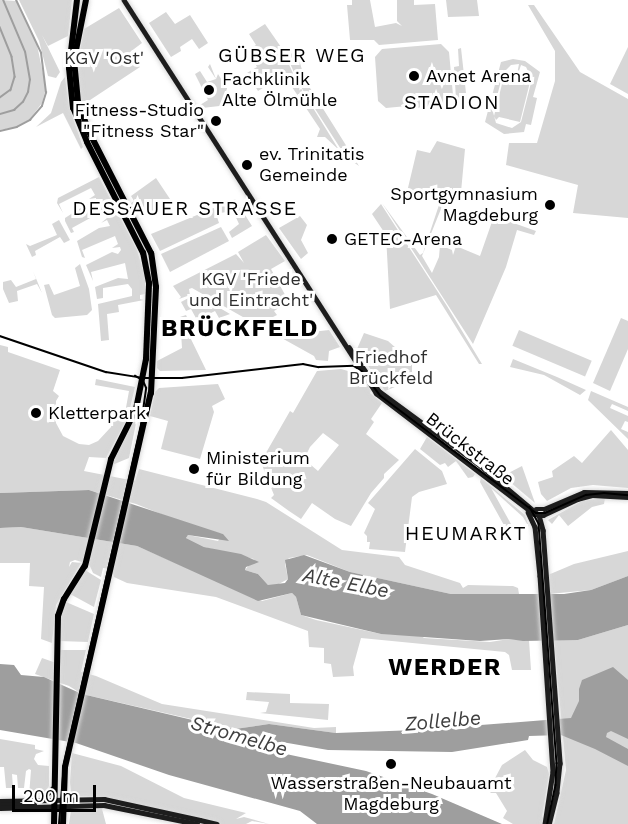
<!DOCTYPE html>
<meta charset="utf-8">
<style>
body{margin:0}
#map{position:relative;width:628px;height:824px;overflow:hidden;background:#fff;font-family:"Work Sans",sans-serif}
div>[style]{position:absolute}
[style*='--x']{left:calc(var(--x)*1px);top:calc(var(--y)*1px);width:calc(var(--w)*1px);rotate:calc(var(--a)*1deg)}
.green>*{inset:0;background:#d7d7d7;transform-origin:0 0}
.water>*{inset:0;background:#9e9e9e}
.stream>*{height:1.5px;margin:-0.75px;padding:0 0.75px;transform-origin:0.75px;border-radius:0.75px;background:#9e9e9e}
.secondary-tunnel>*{height:4.5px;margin-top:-2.25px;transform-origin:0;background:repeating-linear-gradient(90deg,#d9d9d9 0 4.5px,transparent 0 6.5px)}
.roads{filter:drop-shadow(0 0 2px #dbdbdb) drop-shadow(0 0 2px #dbdbdb)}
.secondary>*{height:4.5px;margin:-2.25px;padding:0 2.25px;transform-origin:2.25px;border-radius:2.25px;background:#1d1d1d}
.primary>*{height:6px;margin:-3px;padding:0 3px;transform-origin:3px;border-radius:3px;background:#000}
.tram>*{height:1.5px;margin:-0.75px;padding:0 0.75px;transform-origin:0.75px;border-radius:0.75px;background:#000}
.dots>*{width:16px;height:16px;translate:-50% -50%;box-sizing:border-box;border:3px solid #fff;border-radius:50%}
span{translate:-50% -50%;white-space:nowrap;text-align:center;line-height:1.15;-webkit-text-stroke:6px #fff;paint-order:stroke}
.park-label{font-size:18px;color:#2e2e2e}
.poi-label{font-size:18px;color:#000}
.left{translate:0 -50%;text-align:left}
.right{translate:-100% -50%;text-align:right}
.street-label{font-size:18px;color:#000}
.neighbourhood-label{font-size:20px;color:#000;letter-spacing:1.5px}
.water-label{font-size:20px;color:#3f3f3f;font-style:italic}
.district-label{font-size:24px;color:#000;font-weight:700;letter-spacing:1.5px}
.scale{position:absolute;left:12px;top:785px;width:84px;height:27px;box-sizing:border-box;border:3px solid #000;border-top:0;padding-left:8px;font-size:18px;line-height:21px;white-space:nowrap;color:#000;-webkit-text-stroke:4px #fff;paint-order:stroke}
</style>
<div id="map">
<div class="green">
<i style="clip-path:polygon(0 0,16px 1px,37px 45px,46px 88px,42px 103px,30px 119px,16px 127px,0 130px)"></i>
<i style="clip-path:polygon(19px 0,72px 0,68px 36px,48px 46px,42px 35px,60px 72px,56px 78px,48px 76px,39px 41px)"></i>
<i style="clip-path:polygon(352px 0,370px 0,375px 27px,396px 23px,402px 26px,397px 21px,397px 0,414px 0,414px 5px,435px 4px,438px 40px,379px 45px,374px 40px,350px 40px,347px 5px,352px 5px)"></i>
<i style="clip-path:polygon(446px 0,477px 0,479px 16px,448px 17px)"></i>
<i style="clip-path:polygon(528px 5px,534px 5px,580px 72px,628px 99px,628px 218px,573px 213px,578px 185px,506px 165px,509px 143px,537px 143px,555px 81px,555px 51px)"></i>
<i style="clip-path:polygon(119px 8px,142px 43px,130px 52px,140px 67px,81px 106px,77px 67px,84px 29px)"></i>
<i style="clip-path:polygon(166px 12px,175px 24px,190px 15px,208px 43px,199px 49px,192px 39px,180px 47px,181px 51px,171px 57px,149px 23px)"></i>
<i style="clip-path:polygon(265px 24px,281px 47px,297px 82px,339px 150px,325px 137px,317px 137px,320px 129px,284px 75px,258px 91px,247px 73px,257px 67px,253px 60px,256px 58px,251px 48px,256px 45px,249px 34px)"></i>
<i style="clip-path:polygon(441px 44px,449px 52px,453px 95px,446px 104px,408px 109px,407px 106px,386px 108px,378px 101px,375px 57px,382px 49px)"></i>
<i style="clip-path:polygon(295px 46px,305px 80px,359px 166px,346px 157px,299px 84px,283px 47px)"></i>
<i style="clip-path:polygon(628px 47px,628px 94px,610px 84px)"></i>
<i style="clip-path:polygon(461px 48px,467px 102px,474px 109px,466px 107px,456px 99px,454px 67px,459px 66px,458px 49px)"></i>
<i style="clip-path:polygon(evenodd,513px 59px,525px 61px,540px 72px,533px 97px,537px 98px,531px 125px,526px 124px,524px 132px,504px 134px,485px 122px,501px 62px,513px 59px,519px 64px,517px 74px,505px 72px,494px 116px,496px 120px,499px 117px,520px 122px,531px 78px,518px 74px,521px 65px,526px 67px,532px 79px,521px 122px,512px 128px,496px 123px,493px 112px,503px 73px,511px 65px,519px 64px)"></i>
<i style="clip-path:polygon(210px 64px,216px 79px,218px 74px,237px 104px,202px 108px,200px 105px,208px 100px,195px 74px,200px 71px,207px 82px,216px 79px,208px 67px)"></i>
<i style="clip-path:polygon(65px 77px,69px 107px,83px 147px,81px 149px,63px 113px,36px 127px,51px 113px,61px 82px)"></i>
<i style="clip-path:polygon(437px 141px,465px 149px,461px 192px,437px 189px,407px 192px,417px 150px,430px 153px)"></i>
<i style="clip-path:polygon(99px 177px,137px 250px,145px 277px,145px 294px,140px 295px,140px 299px,144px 300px,118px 305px,119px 312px,107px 314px,109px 340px,101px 341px,98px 304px,132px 296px,132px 289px,128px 284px,103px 288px,103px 298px,97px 299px,95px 287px,118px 278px,128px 279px,125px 263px,91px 272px,93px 281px,86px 265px,112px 252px,118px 254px,121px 250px,120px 247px,112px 248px,118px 244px,115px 236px,82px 250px,85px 258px,82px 257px,77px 241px,99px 228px,110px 226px,107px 220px,101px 223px,107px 218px,103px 211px,72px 228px,74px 232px,71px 233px,65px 221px,65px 218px,87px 204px,96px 204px,96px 198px,89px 199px,95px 195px,91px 188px,59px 204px,63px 213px,57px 203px,58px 198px)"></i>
<i style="clip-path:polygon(156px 178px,174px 205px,144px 217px,141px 212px,135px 215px,130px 204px,134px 201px,131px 196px)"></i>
<i style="clip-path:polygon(235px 199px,252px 226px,232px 238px,229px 232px,239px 224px,233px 211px,220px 213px,217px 206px)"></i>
<i style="clip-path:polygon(441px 199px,445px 199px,422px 256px,432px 273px,439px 257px,440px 245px,452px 250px,453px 255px,456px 246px,480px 256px,494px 216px,536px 231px,534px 235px,517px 230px,506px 267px,473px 344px,382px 203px,420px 255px,423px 253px)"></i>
<i style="clip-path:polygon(381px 204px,447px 306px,482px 364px,479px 364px,436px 295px,390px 309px,386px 235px,372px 214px)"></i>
<i style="clip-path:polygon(214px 208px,219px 223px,160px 251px,151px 234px)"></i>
<i style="clip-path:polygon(300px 216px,307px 225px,301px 240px,308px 253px,301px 259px,279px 228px)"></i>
<i style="clip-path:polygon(59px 220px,70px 240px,64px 243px,60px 237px,35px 251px,36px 255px,32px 257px,26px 244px,30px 246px,57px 235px,52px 224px)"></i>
<i style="clip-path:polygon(221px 227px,229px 241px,170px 272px,161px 254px)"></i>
<i style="clip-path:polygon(266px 235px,285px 261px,271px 269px,289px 302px,274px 311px,277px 315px,269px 319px,263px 318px,257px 325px,192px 288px,189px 289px,190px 295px,179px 299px,181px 297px,173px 286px,236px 254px,244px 263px,238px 252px)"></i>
<i style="clip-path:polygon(80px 264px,89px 289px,92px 310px,87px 315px,55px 318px,52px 315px,44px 285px,49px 284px,54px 295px,80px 286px,75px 268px)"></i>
<i style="clip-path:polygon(33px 271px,42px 293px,37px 284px,17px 291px,18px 301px,9px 303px,3px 289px,3px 282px,11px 280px,16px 287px,36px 279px)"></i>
<i style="clip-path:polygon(196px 294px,230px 314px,219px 318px,215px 311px,197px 320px,191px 309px,186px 311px,181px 302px)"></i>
<i style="clip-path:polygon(186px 315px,194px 332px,189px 335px,206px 370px,160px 371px,157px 368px,157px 361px,182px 348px,180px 317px)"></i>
<i style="clip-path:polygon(621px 318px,628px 321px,628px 349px,610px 391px,593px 383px)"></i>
<i style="clip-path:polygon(329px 330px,340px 347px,329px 351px,328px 361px,316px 360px,314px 356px,278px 336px)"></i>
<i style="left:519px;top:330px;width:79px;height:17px;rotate:23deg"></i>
<i style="clip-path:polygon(364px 333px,388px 341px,412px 362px,412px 380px,385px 391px,357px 349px)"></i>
<i style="clip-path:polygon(0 345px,8px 347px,8px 352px,60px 370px,53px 391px,59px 396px,56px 401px,56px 423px,63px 436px,79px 444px,89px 445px,98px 441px,111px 427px,113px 411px,125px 413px,129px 391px,95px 385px,96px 379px,135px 387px,128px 417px,106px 458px,89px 457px,84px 471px,135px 481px,139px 469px,257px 499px,266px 502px,342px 550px,399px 557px,405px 565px,460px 583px,463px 588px,468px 585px,513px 586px,518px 588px,519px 594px,451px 594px,350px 572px,307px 555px,289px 558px,285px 564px,288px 579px,277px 585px,268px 585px,258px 574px,245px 570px,254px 559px,204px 547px,186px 538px,188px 535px,218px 541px,223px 534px,196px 528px,136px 504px,89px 490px,0 493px)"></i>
<i style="clip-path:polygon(513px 359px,557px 377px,586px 390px,580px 395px,544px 375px,510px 367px)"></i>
<i style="clip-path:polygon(evenodd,341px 369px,359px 374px,371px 391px,370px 393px,382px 403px,371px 419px,374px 422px,366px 434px,399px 460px,384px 474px,384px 478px,371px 493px,351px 526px,335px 519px,312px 503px,301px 519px,289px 511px,271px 498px,274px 495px,262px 465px,265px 463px,263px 458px,286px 418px,290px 411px,293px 413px,317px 371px,341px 369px,323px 433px,339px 445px,318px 471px,304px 459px,310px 447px,323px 433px)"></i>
<i style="clip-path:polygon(218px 384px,225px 399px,212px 406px,214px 412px,200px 459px,161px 449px,168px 421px,150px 416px,155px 392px,159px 388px)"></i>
<i style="clip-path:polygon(591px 391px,628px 407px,628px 411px,612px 404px,610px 408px,628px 416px,628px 422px,625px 421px,621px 429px,628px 432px,628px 439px,588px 400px)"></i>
<i style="clip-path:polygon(138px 413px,129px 458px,112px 465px,119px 445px)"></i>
<i style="clip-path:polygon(611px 430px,628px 450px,628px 488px,593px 485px,571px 488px,547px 501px,541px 494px,538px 482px,553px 477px,552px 471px,574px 456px,582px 463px)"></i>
<i style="clip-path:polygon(427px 437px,475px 474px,473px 477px,468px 478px,456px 461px,448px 467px,445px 463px,440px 465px,420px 449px)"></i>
<i style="clip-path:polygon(415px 449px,442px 471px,447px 484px,419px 492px,412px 497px,405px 552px,369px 549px,370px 542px,367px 542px,367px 536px,364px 533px,375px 509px,368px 503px)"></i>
<i style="clip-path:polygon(522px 466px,535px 503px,503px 476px)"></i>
<i style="clip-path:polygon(481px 478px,525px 515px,529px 527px,523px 517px,491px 488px,511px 524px,505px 527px,480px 482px)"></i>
<i style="clip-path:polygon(605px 498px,604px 504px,592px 507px,568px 526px,559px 515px,552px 524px,548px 520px,582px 501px)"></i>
<i style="clip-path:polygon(21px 527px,137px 546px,262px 601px,292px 593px,296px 597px,301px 615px,316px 620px,381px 634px,421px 635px,424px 638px,490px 642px,509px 639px,529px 640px,531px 670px,512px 670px,509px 655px,505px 652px,361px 638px,353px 667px,354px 676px,333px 677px,331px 664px,324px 663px,324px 648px,309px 647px,308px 631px,216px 597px,127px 583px,114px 577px,112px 569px,103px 568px,101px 577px,93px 573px,89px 564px,75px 560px,70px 562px,69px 567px,72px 562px,81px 563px,56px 605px,52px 643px,41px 639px,44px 587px,29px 586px,30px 563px,0 563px,0 528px)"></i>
<i style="clip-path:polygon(628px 551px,628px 576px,591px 590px,549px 594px,548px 575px,574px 564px)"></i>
<i style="clip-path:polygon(85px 570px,101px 580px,94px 607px,70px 594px)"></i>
<i style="clip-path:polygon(66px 602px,94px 614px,88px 642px,59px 641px,59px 622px)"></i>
<i style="clip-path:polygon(628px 625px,628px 824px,513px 824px,503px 818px,507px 811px,496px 793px,491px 793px,487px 789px,495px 784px,494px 780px,502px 765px,525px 750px,533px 760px,547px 767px,549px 774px,542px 817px,554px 824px,566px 770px,554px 640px,578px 640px)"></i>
<i style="clip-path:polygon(60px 650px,86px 650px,81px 672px,96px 676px,162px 704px,314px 728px,336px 727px,336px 733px,269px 724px,235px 729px,82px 694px,69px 686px,35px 674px,42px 658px,59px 664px)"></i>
<i style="clip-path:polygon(247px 692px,290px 694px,290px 703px,329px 704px,328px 720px,260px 713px,266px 712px,269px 702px,246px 700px)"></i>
<i style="clip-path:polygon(0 739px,35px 745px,35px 749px,44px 751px,36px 754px,34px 759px,38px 765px,49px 766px,49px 786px,45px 793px,29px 796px,31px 770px,29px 769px,26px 771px,24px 788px,18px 788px,17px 775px,12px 774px,13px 788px,6px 788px,4px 767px,0 767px)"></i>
<i style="clip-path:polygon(72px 753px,121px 766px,184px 798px,246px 813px,236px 819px,244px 817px,269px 824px,252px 821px,246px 824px,221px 824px,101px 797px,75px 796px,71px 794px,70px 782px)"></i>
<i style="clip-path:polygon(102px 809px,106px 824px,69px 824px,71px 810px)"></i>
</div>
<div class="water">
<i style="clip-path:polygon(89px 490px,223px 534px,229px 541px,188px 535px,186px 538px,204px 547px,241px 554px,259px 562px,246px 567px,245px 570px,258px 574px,268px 585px,285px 583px,288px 579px,285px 560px,304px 555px,350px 572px,451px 594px,564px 594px,591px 590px,628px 576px,628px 625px,578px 640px,523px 641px,509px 639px,480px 641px,381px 634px,301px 615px,296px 597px,292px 593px,258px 601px,137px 546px,21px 527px,0 528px,0 493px)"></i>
<i style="clip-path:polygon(0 664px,14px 665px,21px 675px,44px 677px,82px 694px,218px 726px,235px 729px,269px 724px,336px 733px,416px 730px,571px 718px,579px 701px,579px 689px,582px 680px,613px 667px,628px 680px,628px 739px,611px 731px,607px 733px,606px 737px,628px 749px,628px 766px,595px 749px,561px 735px,529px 736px,528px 740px,452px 752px,328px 750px,282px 742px,268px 743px,271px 747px,286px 754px,366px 771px,432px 794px,502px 824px,317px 824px,300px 811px,169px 775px,76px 743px,0 730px)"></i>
</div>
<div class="stream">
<i style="--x:0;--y:27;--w:32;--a:68"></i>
<i style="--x:12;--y:57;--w:20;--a:81"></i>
<i style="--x:15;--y:77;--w:14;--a:107"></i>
<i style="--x:11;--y:90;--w:14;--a:144"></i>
<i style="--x:0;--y:114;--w:15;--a:-16"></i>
<i style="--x:14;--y:110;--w:12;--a:-42"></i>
<i style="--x:23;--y:102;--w:11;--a:-63"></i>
<i style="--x:28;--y:92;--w:12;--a:-81"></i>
<i style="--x:30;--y:80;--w:28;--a:-100"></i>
<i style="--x:25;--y:52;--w:56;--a:-112.9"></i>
<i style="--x:0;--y:131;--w:17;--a:-13"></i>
<i style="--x:17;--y:127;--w:15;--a:-28"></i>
<i style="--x:30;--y:120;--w:18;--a:-49"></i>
<i style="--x:42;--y:106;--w:14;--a:-73"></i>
<i style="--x:46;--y:93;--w:40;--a:-97.1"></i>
<i style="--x:41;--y:53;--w:59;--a:-115.3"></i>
</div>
<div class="secondary-tunnel">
<i style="--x:34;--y:804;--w:69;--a:-1.7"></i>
<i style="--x:103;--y:802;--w:27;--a:13"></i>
</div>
<div class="roads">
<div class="secondary">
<i style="--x:124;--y:0;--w:467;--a:57.3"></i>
<i style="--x:376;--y:393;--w:199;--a:37.4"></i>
<i style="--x:534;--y:514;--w:9;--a:6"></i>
<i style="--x:543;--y:515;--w:38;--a:-25"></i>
<i style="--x:577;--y:499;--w:16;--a:-15"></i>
<i style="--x:592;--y:495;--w:36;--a:3"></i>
<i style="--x:349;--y:347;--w:53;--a:55.7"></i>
<i style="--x:379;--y:391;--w:122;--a:36.3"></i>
<i style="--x:477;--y:463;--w:81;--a:40"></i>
<i style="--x:539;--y:515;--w:16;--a:75"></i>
<i style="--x:543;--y:530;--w:234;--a:85.8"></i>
<i style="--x:560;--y:763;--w:30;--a:96"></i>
<i style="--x:557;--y:793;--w:32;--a:104"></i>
<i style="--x:536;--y:509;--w:8;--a:0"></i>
<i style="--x:544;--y:509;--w:43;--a:-23"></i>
<i style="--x:584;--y:492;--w:44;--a:1.3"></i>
<i style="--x:528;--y:512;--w:17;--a:65"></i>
<i style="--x:535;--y:527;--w:49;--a:84.2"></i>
<i style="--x:540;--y:576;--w:196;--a:86.2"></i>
<i style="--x:553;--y:772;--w:53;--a:98.7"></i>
<i style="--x:41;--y:800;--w:18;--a:-45"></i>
<i style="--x:0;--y:801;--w:104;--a:-1.1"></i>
<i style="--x:104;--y:799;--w:98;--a:12.3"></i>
<i style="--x:0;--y:805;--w:34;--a:-2"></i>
<i style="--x:0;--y:808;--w:104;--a:-1.7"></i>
<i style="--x:104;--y:805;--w:95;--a:11.5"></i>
<i style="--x:200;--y:820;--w:17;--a:13"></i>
</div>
<div class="primary">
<i style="--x:54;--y:824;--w:208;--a:-88.9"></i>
<i style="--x:58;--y:616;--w:18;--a:-71"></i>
<i style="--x:64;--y:599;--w:39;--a:-58"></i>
<i style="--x:85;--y:566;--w:110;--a:-76.3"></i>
<i style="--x:111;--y:459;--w:56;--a:-63.4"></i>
<i style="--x:136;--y:409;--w:51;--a:-78.7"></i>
<i style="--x:146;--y:359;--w:76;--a:-87.7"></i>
<i style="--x:149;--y:283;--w:31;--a:-101"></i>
<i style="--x:143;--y:253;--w:124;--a:-116.8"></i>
<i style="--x:87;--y:142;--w:37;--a:-112"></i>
<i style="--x:73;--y:108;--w:40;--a:-95.7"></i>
<i style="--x:69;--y:68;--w:68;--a:-83.3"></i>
<i style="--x:63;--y:824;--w:57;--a:-88"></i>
<i style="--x:65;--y:767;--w:384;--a:-77.1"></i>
<i style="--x:151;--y:393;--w:106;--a:-87.3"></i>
<i style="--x:156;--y:287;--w:34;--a:-98"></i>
<i style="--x:151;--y:253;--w:136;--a:-117.1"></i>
<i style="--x:89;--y:132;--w:32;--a:-110"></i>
<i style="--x:78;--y:102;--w:42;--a:-95.4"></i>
<i style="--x:74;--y:60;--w:61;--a:-78.7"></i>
</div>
</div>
<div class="tram">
<i style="--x:0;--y:336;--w:112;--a:18.8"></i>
<i style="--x:106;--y:372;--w:37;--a:9"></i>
<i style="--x:143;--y:378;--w:39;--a:0"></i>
<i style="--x:182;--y:378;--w:122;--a:-6.6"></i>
<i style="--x:303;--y:364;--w:16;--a:11"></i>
<i style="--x:319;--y:367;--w:35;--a:-2"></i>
<i style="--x:354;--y:366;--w:9;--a:32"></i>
<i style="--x:362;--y:371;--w:31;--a:53"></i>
<i style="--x:381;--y:396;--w:194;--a:37"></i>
<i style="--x:536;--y:513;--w:9;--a:0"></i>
<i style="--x:545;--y:513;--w:45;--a:-23.7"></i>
<i style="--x:586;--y:495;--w:18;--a:-6"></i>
<i style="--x:604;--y:493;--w:24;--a:5"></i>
<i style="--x:530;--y:507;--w:19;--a:62"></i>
<i style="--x:539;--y:524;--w:240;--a:85.7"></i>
<i style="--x:557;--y:763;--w:22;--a:93"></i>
<i style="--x:556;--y:785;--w:40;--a:102"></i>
<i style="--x:59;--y:824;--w:60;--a:-85.2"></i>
<i style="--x:64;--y:764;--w:348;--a:-77.2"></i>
<i style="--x:141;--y:425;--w:37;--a:-82"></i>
<i style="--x:146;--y:388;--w:8;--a:-113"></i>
<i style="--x:143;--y:381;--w:9;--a:-148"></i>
</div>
<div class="dots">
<i style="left:414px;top:76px;background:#000"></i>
<i style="left:209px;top:90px;background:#000"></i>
<i style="left:216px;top:121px;background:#000"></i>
<i style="left:247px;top:165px;background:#000"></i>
<i style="left:550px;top:205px;background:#000"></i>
<i style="left:332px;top:239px;background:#000"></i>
<i style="left:36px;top:413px;background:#000"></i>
<i style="left:194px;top:469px;background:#000"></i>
<i style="left:391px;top:764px;background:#000"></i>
</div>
<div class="park-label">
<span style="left:104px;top:58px">KGV 'Ost'</span>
<span style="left:251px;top:290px">KGV 'Friede<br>und Eintracht'</span>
<span style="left:391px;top:368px">Friedhof<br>Brückfeld</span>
</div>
<div class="poi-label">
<span class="left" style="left:426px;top:76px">Avnet Arena</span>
<span class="left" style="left:222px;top:90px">Fachklinik<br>Alte Ölmühle</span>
<span class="right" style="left:204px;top:121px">Fitness-Studio<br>"Fitness Star"</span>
<span class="left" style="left:259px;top:165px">ev. Trinitatis<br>Gemeinde</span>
<span class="right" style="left:538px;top:205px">Sportgymnasium<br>Magdeburg</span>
<span class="left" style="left:344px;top:239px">GETEC-Arena</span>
<span class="left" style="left:48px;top:413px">Kletterpark</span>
<span class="left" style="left:206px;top:469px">Ministerium<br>für Bildung</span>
<span style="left:391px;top:794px">Wasserstraßen-Neubauamt<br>Magdeburg</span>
</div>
<div class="street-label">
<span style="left:470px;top:449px;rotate:38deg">Brückstraße</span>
</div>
<div class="neighbourhood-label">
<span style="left:292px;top:55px">GÜBSER WEG</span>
<span style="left:452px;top:102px">STADION</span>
<span style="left:185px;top:208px">DESSAUER STRASSE</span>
<span style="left:466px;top:533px">HEUMARKT</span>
</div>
<div class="water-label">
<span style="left:346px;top:583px;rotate:11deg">Alte Elbe</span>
<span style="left:443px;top:721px;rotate:-5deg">Zollelbe</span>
<span style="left:239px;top:736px;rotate:16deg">Stromelbe</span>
</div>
<div class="district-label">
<span style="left:240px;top:329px">BRÜCKFELD</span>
<span style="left:445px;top:668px">WERDER</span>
</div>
<div class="scale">200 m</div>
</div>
